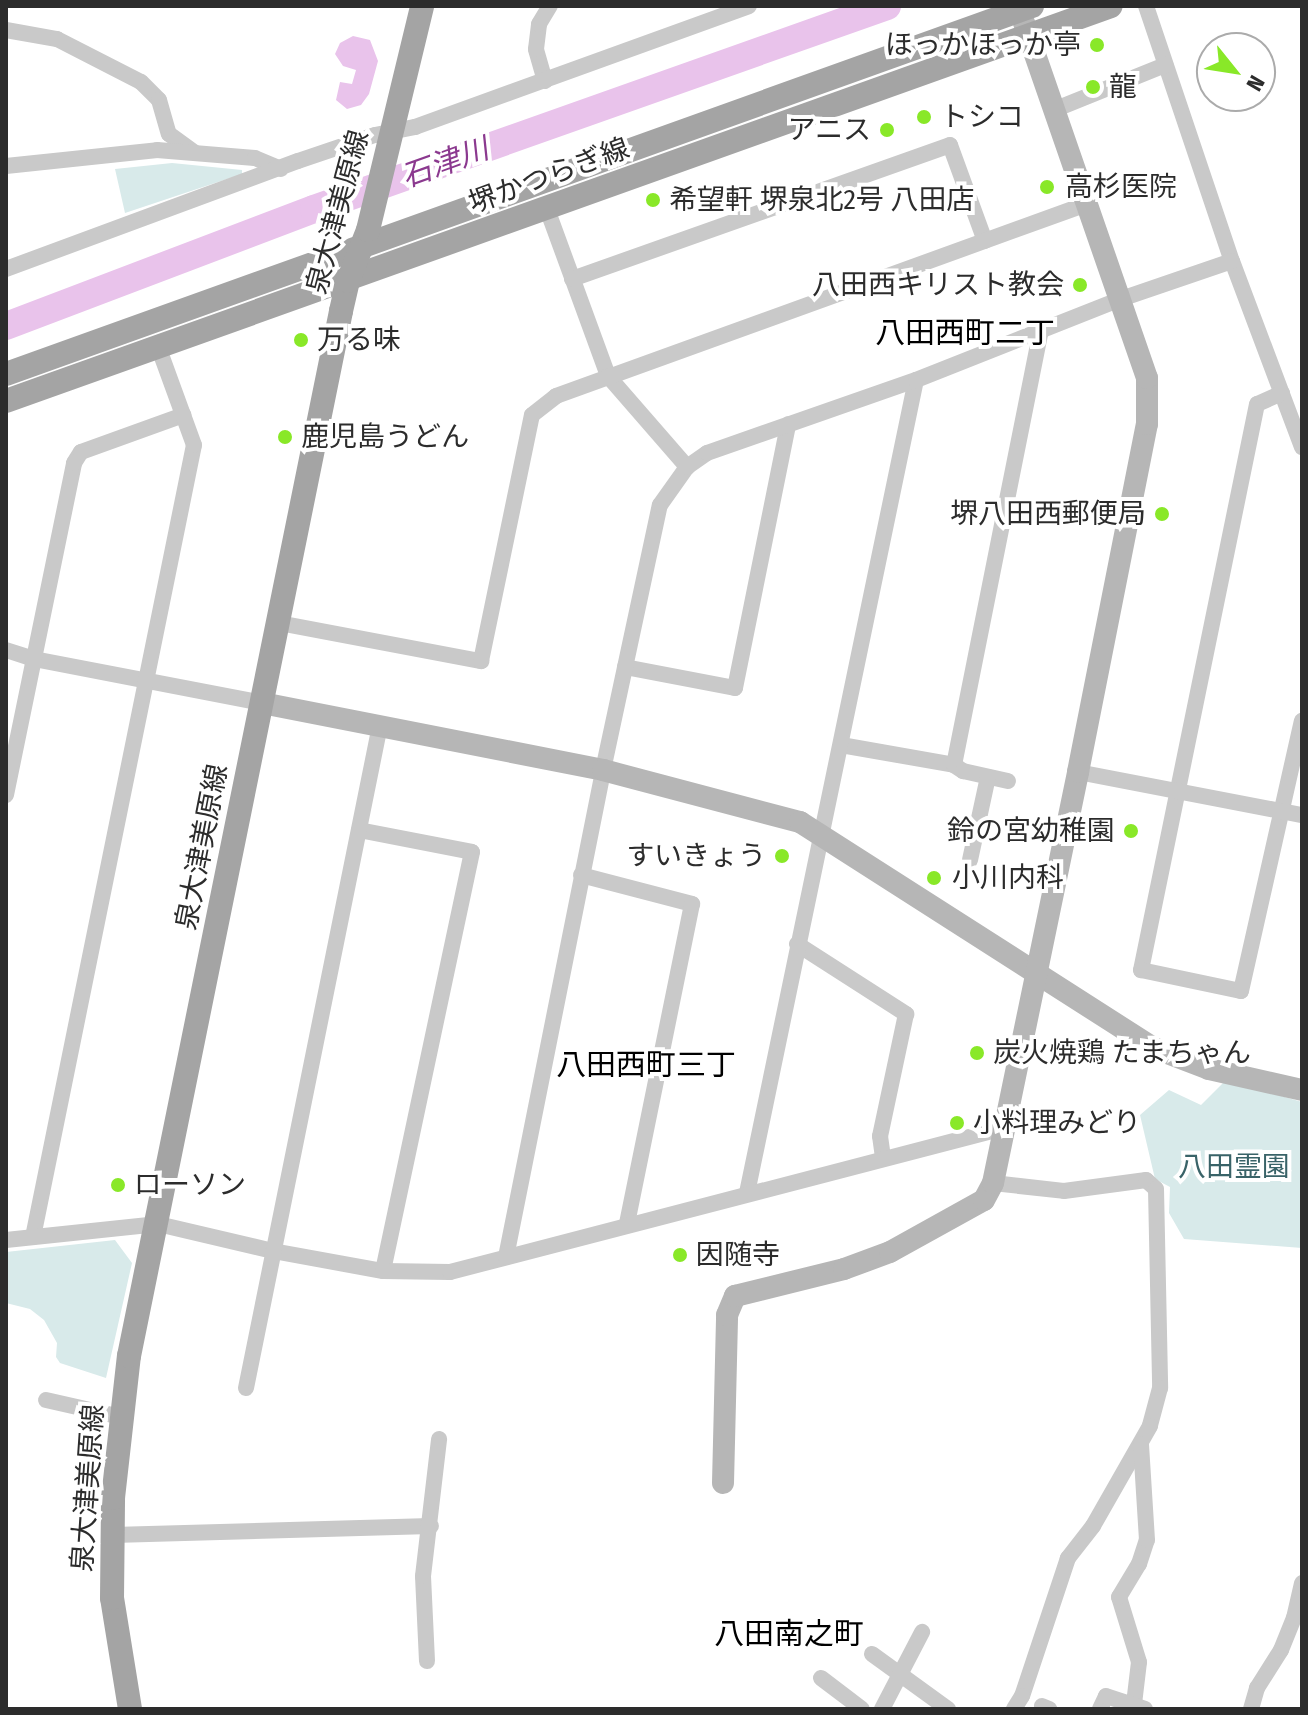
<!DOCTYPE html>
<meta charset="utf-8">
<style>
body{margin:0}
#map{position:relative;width:1308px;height:1715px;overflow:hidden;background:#fff;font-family:"Fira Sans Condensed","Noto Sans JP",sans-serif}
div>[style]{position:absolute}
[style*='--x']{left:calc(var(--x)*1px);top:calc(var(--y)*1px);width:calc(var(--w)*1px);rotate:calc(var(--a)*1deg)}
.green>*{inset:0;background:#d8eaea}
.water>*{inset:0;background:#e9c3eb}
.river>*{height:28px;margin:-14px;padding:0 14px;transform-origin:14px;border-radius:14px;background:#e9c3eb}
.street>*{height:16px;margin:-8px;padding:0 8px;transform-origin:8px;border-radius:8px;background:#c9c9c9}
.secondary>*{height:22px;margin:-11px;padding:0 11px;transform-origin:11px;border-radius:11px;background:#b6b6b6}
.primary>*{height:24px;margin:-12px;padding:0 12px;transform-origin:12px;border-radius:12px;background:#a4a4a4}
.dots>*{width:22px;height:22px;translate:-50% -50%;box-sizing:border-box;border:4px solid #fff;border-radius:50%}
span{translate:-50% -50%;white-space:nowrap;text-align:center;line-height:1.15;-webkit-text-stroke:8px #fff;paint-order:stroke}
.poi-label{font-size:28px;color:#2c2c2c}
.right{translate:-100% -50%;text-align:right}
.left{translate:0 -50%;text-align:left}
.street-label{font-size:28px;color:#2c2c2c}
.park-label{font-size:28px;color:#396368}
.water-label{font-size:30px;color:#8b398f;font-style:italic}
.neighbourhood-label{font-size:30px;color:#000}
.frame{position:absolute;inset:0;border:8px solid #2c2c2c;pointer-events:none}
.north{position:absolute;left:1196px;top:32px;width:80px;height:80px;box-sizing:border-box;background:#fff;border:2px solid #ababab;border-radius:50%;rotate:120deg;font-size:22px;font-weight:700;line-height:32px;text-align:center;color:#2c2c2c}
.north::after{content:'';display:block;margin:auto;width:28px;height:36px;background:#89e828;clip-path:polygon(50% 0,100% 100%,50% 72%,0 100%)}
</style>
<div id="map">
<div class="green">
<i style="clip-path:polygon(172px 163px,242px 170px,242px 174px,125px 213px,115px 169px)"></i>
<i style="clip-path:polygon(1226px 1080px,1302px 1102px,1302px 1248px,1184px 1239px,1169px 1213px,1170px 1187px,1155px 1179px,1140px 1115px,1169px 1090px,1201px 1105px)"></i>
<i style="clip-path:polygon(115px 1240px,132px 1263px,106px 1378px,60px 1363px,56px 1357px,57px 1343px,44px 1320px,30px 1309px,6px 1303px,6px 1252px)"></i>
</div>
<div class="water">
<i style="clip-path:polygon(353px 36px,370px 40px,378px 61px,369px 94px,361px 105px,347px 109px,336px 100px,340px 82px,352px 84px,356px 70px,343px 66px,335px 54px,340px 43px)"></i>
</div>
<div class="river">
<i style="--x:6;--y:326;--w:329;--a:-20.8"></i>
<i style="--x:314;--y:209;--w:608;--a:-19.51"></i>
</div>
<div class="street">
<i style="--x:1146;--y:6;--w:269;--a:71.4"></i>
<i style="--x:1232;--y:261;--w:199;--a:69.4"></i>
<i style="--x:6;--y:30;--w:52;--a:10"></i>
<i style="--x:57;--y:39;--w:94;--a:27.1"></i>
<i style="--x:141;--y:82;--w:25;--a:45"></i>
<i style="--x:159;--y:100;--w:35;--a:74"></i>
<i style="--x:169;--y:134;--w:31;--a:36"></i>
<i style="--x:545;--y:81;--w:33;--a:-106"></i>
<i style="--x:536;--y:49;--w:25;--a:-83"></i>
<i style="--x:539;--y:24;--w:21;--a:-59"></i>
<i style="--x:1056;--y:109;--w:118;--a:-22"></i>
<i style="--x:6;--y:166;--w:152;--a:-6"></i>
<i style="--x:157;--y:150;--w:98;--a:4.7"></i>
<i style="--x:255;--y:158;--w:28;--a:23"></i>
<i style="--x:547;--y:209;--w:178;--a:69.9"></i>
<i style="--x:608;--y:376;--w:121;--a:49"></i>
<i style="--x:6;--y:269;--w:311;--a:-20.3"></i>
<i style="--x:298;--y:161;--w:81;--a:-18.7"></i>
<i style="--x:375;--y:135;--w:41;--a:-11.3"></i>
<i style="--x:415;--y:127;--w:355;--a:-19.9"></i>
<i style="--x:572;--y:279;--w:401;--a:-19.5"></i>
<i style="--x:950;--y:145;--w:102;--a:70"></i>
<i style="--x:1282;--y:393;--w:27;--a:156"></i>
<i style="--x:1257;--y:404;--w:578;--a:101.58"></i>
<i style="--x:1141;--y:970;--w:102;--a:11.9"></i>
<i style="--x:1241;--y:991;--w:277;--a:-77.3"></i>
<i style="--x:279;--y:623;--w:206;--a:10.7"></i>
<i style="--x:481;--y:661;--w:251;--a:-78.3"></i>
<i style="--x:532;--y:415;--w:31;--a:-38"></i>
<i style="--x:556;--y:396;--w:561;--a:-19.89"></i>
<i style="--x:6;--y:650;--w:29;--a:18"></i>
<i style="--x:34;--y:659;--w:232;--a:10.9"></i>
<i style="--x:625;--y:667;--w:112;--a:10.8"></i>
<i style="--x:735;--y:688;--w:269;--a:-78.6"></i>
<i style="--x:841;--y:745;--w:115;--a:10"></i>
<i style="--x:954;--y:765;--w:444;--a:-78.7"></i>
<i style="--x:954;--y:765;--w:11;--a:34"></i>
<i style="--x:963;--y:771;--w:46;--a:12.5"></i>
<i style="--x:1078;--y:772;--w:228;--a:10.9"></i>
<i style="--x:6;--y:795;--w:339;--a:-78.4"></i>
<i style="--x:74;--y:463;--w:13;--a:-58"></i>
<i style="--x:81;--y:452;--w:109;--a:-19.9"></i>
<i style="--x:359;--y:830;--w:115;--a:11"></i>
<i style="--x:472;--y:852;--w:428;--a:102"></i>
<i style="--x:970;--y:860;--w:85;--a:-77.8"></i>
<i style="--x:581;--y:875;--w:115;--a:14.6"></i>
<i style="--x:692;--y:904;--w:327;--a:101.5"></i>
<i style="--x:797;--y:944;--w:130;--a:32.7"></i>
<i style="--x:906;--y:1014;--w:125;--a:102"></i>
<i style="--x:880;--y:1136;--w:22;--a:82"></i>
<i style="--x:993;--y:1183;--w:71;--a:6.4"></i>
<i style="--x:1064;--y:1191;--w:83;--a:-7.6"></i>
<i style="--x:1146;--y:1180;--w:13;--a:42"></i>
<i style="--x:1156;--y:1189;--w:199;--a:88.8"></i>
<i style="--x:1160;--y:1388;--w:39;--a:105"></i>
<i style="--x:1150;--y:1426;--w:115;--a:119.7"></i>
<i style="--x:1093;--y:1526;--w:41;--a:128"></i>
<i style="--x:1068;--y:1558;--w:145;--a:108.4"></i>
<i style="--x:1022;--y:1696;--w:15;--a:122"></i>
<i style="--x:747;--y:1193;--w:830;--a:-78.26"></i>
<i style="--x:33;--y:1237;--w:808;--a:-78.51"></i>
<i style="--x:194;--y:445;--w:102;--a:-110"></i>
<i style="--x:6;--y:1240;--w:153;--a:-6"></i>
<i style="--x:158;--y:1224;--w:118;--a:13.2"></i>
<i style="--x:273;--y:1251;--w:112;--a:10.3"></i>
<i style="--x:383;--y:1271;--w:67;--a:0.9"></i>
<i style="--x:450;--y:1272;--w:572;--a:-14.57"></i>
<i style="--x:506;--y:1257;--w:497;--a:-78.7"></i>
<i style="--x:603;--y:770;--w:271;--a:-77.9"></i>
<i style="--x:660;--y:505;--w:47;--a:-54.6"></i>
<i style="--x:687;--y:467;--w:24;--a:-35"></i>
<i style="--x:707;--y:453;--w:221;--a:-19.3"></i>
<i style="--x:916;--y:380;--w:217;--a:-21.6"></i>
<i style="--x:1118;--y:300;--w:120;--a:-18.9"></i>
<i style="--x:246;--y:1388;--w:676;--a:-78.57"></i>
<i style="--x:46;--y:1400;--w:77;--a:12.8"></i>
<i style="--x:113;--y:1535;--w:318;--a:-1.6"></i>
<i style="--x:872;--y:1654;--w:94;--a:35.9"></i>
<i style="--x:427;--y:1661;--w:85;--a:-92.7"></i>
<i style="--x:423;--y:1576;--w:138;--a:-83.3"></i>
<i style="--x:821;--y:1678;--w:51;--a:37.1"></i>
<i style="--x:1134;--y:1704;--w:42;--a:-83.2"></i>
<i style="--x:1139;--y:1662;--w:68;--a:-107.1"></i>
<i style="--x:1119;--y:1597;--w:39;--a:-59"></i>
<i style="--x:1139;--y:1564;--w:25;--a:-72"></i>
<i style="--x:1147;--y:1540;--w:96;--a:-93.6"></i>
<i style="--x:1042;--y:1706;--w:8;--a:23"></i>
<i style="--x:882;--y:1709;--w:87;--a:-62.5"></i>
<i style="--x:1100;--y:1709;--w:14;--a:-65"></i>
<i style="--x:1106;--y:1696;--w:41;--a:18.4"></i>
<i style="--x:1251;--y:1709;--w:22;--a:-74"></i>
<i style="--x:1257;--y:1688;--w:45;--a:-57.7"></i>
<i style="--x:1281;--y:1650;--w:35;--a:-68"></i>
<i style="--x:1294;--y:1618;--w:36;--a:-77"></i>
</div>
<div class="secondary">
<i style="--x:262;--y:703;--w:348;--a:11.1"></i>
<i style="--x:603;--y:770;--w:204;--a:14.8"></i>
<i style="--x:800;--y:822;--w:420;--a:32.6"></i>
<i style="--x:1154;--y:1048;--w:59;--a:20.9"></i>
<i style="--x:1209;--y:1069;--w:95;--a:12.7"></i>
<i style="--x:723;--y:1483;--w:168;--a:-88.6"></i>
<i style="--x:727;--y:1315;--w:21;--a:-67"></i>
<i style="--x:735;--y:1296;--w:112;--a:-13.9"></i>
<i style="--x:844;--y:1269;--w:49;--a:-20.3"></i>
<i style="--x:890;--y:1252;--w:107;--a:-29"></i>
<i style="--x:984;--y:1200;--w:19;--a:-62"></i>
<i style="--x:993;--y:1183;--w:420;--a:-78.3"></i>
<i style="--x:1078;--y:772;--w:355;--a:-78.8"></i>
<i style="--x:1147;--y:424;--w:46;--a:-90"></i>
<i style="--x:1147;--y:378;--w:388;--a:-109.1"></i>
</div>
<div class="primary">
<i style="--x:6;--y:374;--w:1090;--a:-19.73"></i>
<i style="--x:6;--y:401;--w:1173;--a:-19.67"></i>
<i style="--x:130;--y:1709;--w:112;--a:-99.2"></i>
<i style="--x:112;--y:1598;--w:100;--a:-89.4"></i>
<i style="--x:113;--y:1498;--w:143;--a:-83.6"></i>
<i style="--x:129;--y:1356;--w:1066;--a:-78.53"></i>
<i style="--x:341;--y:311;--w:31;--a:-77"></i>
<i style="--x:348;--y:281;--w:55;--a:-68.6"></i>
<i style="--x:368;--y:230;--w:230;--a:-76.4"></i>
</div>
<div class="dots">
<i style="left:1097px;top:45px;background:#89e828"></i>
<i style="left:1093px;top:87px;background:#89e828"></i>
<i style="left:924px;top:117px;background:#89e828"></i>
<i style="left:887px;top:130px;background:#89e828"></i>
<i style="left:1047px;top:187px;background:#89e828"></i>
<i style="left:653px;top:200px;background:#89e828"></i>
<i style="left:1080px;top:285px;background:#89e828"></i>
<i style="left:301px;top:340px;background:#89e828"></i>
<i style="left:285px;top:437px;background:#89e828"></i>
<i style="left:1162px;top:514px;background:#89e828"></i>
<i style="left:1131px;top:831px;background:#89e828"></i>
<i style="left:782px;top:856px;background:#89e828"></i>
<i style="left:934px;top:878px;background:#89e828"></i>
<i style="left:977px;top:1053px;background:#89e828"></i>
<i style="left:957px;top:1123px;background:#89e828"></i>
<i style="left:118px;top:1185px;background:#89e828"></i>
<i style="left:680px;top:1255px;background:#89e828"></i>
</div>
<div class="poi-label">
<span class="right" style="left:1081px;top:45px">ほっかほっか亭</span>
<span class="left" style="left:1109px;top:87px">龍</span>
<span class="left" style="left:940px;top:117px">トシコ</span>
<span class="right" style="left:871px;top:130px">アニス</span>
<span class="left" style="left:1065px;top:187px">高杉医院</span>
<span class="left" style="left:669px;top:200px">希望軒 堺泉北2号 八田店</span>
<span class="right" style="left:1064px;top:285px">八田西キリスト教会</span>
<span class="left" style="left:317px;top:340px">万る味</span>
<span class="left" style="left:301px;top:437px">鹿児島うどん</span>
<span class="right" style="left:1146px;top:514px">堺八田西郵便局</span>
<span class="right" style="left:1115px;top:831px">鈴の宮幼稚園</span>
<span class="right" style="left:766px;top:856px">すいきょう</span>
<span class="left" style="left:952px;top:878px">小川内科</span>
<span class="left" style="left:993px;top:1053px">炭火焼鶏 たまちゃん</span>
<span class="left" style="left:973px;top:1123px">小料理みどり</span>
<span class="left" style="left:134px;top:1185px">ローソン</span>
<span class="left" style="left:696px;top:1255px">因随寺</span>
</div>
<div class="street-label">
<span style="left:549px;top:176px;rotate:-20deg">堺かつらぎ線</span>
<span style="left:338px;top:212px;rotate:-75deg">泉大津美原線</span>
<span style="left:202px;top:847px;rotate:-79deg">泉大津美原線</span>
<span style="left:88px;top:1488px;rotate:-86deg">泉大津美原線</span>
</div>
<div class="park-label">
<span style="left:1234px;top:1167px">八田霊園</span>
</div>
<div class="water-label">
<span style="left:445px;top:163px;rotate:-20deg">石津川</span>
</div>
<div class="neighbourhood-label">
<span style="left:965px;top:333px">八田西町二丁</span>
<span style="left:646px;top:1065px">八田西町三丁</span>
<span style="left:789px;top:1634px">八田南之町</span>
</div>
<div class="frame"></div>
<div class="north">N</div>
</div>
